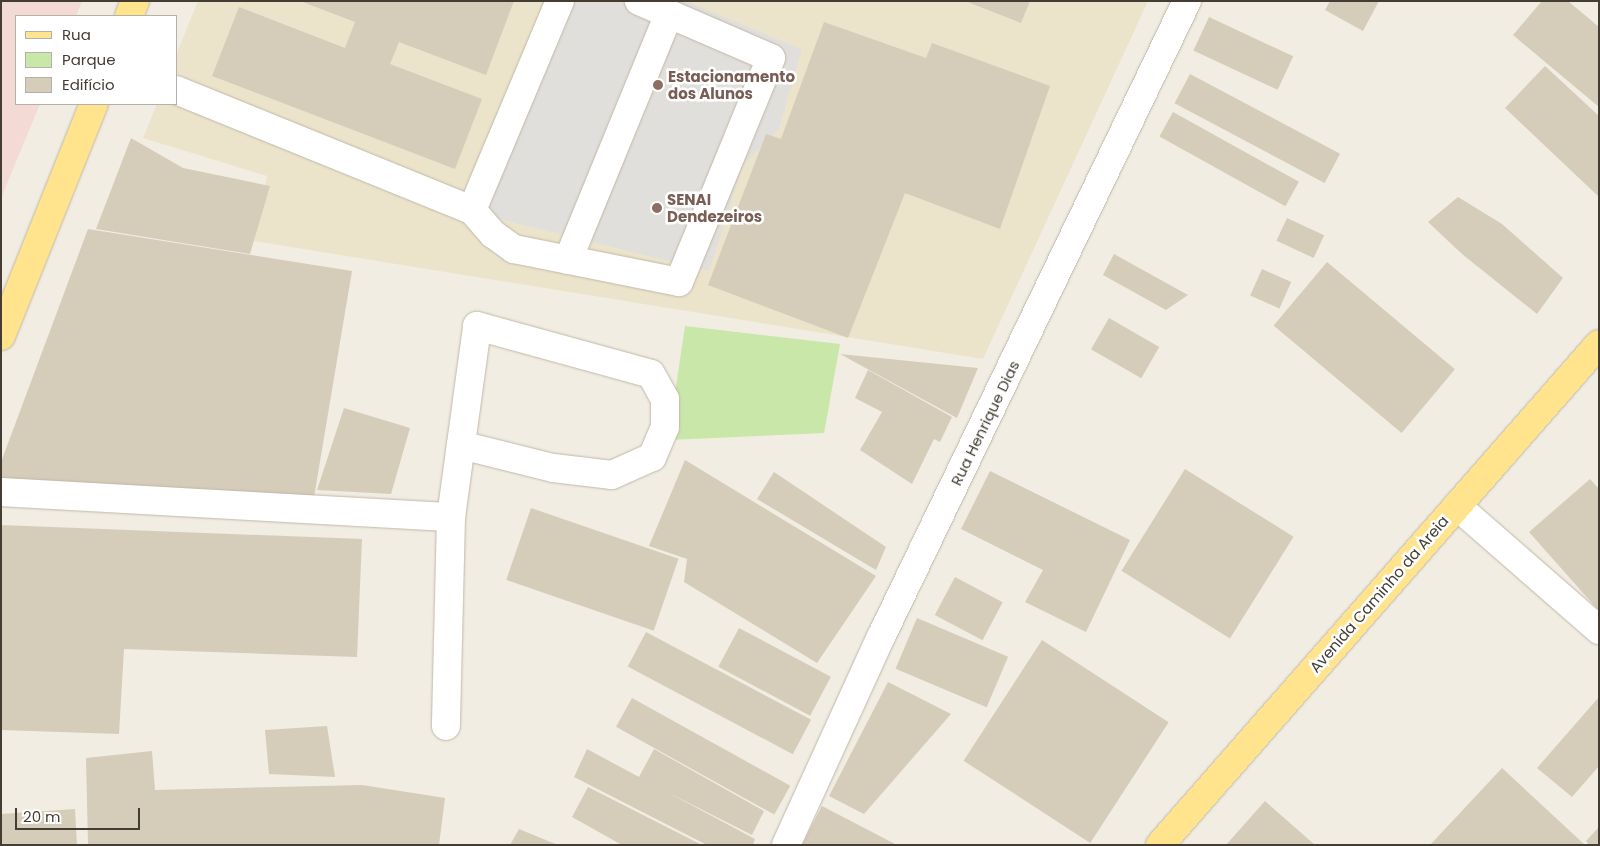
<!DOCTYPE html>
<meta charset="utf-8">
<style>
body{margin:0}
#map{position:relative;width:1600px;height:846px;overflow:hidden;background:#f1ede2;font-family:Poppins,sans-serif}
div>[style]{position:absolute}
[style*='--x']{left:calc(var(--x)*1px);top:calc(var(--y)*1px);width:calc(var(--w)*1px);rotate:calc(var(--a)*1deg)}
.education>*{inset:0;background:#ebe4cb}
.medical>*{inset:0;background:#f3dad4}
.green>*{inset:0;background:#c8e7a9}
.parking>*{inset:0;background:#e1dfdb}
.building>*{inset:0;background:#d6ccba;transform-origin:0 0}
.roads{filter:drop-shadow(0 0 1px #c0b8a8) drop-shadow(0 0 1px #c0b8a8)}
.minor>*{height:28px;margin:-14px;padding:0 14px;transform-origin:14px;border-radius:14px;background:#fff}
.major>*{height:28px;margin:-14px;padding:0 14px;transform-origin:14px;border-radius:14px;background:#ffe48d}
.dots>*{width:14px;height:14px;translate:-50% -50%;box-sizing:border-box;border:2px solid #fff;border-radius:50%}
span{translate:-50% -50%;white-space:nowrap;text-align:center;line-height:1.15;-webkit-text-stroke:5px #fff;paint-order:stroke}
.education-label{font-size:15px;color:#785e54;font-weight:700}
.left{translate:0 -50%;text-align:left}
.street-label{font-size:15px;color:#433d33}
.frame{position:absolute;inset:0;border:2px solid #433d33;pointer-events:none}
.legend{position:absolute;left:15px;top:15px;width:162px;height:90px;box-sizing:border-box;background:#fff;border:1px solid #b4b1ad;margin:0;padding:6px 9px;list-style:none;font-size:15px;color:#433d33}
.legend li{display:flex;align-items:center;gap:10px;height:25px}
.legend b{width:25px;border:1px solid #b4b1ad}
.scale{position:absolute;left:15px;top:808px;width:125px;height:22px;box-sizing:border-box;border:2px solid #433d33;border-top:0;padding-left:6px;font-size:15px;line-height:18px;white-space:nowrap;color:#433d33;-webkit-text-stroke:4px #fff;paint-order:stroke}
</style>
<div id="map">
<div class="education">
<i style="clip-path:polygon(198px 1px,1148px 1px,983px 359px,254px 241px,267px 176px,143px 138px,157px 104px,176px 104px,176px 55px)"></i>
</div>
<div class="medical">
<i style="clip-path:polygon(1px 1px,82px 1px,76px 16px,16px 16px,16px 104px,40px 104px,1px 198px)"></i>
</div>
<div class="green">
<i style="clip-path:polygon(685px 326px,840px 344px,824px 433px,668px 440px)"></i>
</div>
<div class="parking">
<i style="clip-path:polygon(574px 1px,686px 1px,802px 49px,779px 129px,743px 165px,709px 271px,483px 215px)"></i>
</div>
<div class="building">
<i style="clip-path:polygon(300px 1px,514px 1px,486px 75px,399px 42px,390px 64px,482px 99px,455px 169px,212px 76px,239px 7px,345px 48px,355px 22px)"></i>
<i style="clip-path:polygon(965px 1px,1030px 1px,1021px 23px)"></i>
<i style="clip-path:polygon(1330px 1px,1379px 1px,1363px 31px,1325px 10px)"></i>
<i style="clip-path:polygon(1542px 1px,1568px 1px,1599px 27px,1599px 107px,1513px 35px)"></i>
<i style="left:1209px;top:17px;width:93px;height:37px;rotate:25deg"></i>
<i style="clip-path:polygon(824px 22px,926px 58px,932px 43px,1050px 86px,1000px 229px,905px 193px,848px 338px,708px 285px,766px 134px,781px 139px)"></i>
<i style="clip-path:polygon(1545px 66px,1599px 116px,1599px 197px,1505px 108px)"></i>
<i style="left:1190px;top:74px;width:170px;height:33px;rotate:28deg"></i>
<i style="left:1173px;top:112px;width:144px;height:28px;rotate:29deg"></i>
<i style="clip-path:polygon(131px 138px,183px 168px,270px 186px,250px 254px,96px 229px)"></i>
<i style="clip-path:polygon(1458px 197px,1502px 224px,1563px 278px,1537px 314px,1462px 254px,1428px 222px)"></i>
<i style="left:1287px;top:218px;width:41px;height:25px;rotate:25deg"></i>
<i style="clip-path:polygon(88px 229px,352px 271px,312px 509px,1px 484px,1px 462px)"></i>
<i style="clip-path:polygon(1114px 254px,1188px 295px,1166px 310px,1103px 275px)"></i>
<i style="left:1327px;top:262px;width:167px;height:83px;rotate:40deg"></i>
<i style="left:1262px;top:269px;width:32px;height:29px;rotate:24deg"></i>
<i style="left:1109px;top:318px;width:58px;height:36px;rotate:30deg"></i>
<i style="clip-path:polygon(840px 354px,978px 368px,957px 418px)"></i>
<i style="clip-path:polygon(868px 370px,952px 417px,940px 442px,934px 439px,912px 484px,860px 450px,882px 412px,855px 398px)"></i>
<i style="clip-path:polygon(344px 408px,410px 428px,391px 494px,317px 490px)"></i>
<i style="clip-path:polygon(685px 460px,876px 576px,817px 663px,684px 582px,687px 559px,649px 546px)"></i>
<i style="left:1185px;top:469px;width:128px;height:120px;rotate:32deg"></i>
<i style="clip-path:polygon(990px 471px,1130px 540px,1086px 632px,1025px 602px,1043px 570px,961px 529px)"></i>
<i style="clip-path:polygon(774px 472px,886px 547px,876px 570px,757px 499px)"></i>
<i style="clip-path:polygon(1590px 479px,1599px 489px,1599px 611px,1529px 532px)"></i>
<i style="left:531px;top:508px;width:156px;height:76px;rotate:19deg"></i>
<i style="clip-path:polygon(1px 525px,362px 539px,357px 657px,124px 649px,119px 734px,1px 730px)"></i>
<i style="left:955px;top:577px;width:54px;height:43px;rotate:28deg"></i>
<i style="left:917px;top:618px;width:99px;height:55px;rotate:23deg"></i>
<i style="left:739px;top:628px;width:104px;height:44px;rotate:28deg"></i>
<i style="left:646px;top:632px;width:187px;height:39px;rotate:28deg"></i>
<i style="left:1042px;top:640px;width:151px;height:144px;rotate:33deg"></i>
<i style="clip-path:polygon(888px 682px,951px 714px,864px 814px,829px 796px)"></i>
<i style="clip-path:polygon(1599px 697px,1599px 766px,1572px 797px,1537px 768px)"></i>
<i style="left:632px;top:698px;width:181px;height:33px;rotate:29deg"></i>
<i style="clip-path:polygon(327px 726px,335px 777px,269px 774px,265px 730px)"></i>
<i style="clip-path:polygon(587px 749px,639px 777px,654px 749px,764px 811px,752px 835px,667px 792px,755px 839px,753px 845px,707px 845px,574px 777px)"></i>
<i style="clip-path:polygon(152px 751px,155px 790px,362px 785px,445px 798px,439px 845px,88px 845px,86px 758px)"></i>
<i style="clip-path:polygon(1502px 768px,1585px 845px,1430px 845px)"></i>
<i style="clip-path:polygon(588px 787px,702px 845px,622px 845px,572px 817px)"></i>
<i style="clip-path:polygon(1265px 801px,1315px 845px,1226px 845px)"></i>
<i style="clip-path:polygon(822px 806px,897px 845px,802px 844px)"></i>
<i style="clip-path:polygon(75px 809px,77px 845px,1px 845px,1px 814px)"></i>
<i style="clip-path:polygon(1599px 827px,1599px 845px,1589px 845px,1586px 841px)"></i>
<i style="clip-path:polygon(519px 829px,558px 845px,510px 845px)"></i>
</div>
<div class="roads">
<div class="minor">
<i style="--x:176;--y:90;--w:319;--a:22.1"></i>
<i style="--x:472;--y:210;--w:227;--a:-67.2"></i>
<i style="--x:472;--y:210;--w:32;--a:49"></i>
<i style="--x:493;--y:234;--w:26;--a:36"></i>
<i style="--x:514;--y:249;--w:168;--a:11.3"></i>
<i style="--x:679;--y:282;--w:242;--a:-67.7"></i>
<i style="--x:771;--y:58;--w:144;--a:-156.6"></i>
<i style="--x:568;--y:260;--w:266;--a:-67.7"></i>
<i style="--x:1;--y:492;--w:451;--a:3.2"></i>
<i style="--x:451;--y:517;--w:209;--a:91.4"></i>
<i style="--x:1457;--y:506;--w:189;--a:41.1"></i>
<i style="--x:451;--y:517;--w:193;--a:-82.2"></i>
<i style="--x:477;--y:326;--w:180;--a:15.4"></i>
<i style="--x:651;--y:374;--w:29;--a:61"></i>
<i style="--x:665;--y:399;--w:28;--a:90"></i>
<i style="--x:665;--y:427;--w:33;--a:113"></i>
<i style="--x:652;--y:457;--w:44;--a:155.8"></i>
<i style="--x:612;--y:475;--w:59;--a:-173.2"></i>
<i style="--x:553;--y:468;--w:95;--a:-166"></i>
<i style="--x:786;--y:845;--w:229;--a:-65.5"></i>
<i style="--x:881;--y:637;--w:706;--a:-64.31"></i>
</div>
<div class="major">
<i style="--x:129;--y:16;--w:16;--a:-68"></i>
<i style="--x:1;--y:336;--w:250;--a:-68.2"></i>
<i style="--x:1160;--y:845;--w:666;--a:-48.77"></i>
</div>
</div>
<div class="dots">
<i style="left:658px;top:85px;background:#8d6e63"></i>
<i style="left:657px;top:208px;background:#8d6e63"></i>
</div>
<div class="education-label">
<span class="left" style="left:668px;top:85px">Estacionamento<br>dos Alunos</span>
<span class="left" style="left:667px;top:208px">SENAI<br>Dendezeiros</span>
</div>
<div class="street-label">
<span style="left:985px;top:423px;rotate:-64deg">Rua Henrique Dias</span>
<span style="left:1379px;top:594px;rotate:-49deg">Avenida Caminho da Areia</span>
</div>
<div class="frame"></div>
<ul class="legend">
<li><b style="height:6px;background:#ffe48d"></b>Rua</li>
<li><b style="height:14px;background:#c8e7a9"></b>Parque</li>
<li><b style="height:14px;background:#d6ccba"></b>Edifício</li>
</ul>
<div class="scale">20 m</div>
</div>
